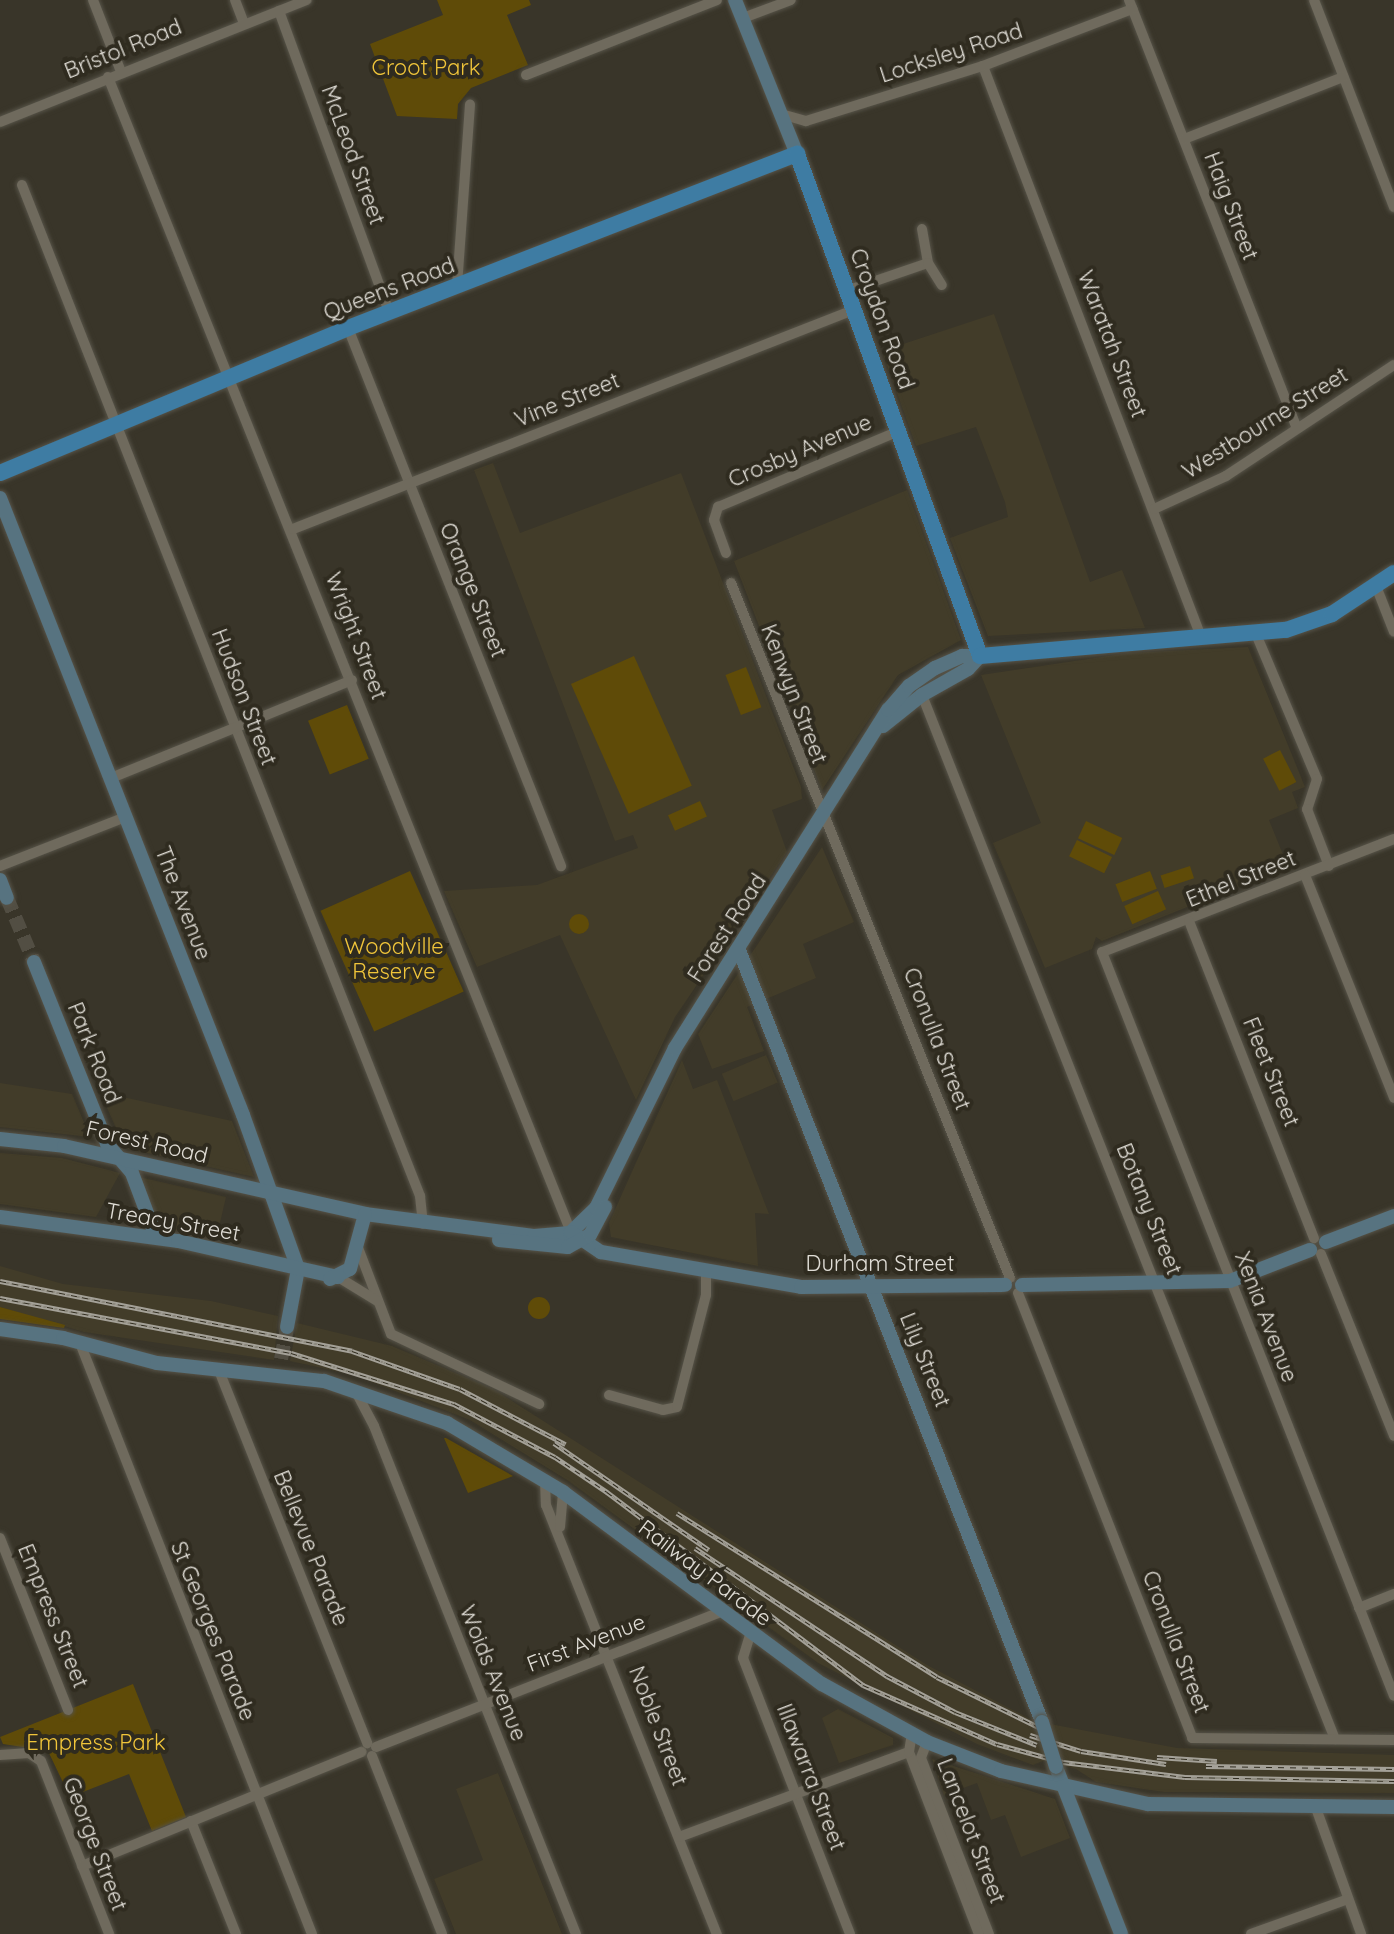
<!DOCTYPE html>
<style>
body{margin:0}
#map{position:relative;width:1394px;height:1934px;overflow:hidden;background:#393529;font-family:Quicksand,sans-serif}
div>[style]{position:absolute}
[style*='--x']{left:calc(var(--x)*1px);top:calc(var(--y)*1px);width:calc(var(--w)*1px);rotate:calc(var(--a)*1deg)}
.built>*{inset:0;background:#423c29;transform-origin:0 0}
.green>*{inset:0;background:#5f4b08;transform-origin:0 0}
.round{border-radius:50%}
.secondary-tunnel>*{height:14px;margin-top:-7px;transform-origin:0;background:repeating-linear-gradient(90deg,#524e43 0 14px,transparent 0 21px)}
.roads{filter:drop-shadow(0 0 2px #565348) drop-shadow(0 0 2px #565348)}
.street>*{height:10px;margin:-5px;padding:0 5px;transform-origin:5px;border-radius:5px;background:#6f6a5d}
.secondary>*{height:14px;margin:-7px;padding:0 7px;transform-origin:7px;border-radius:7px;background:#577380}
.primary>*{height:16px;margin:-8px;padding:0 8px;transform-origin:8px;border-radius:8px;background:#3e7ca3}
.rail>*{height:5px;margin-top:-2.5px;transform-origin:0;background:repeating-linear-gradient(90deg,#2f2b1f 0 6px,#a4a198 0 12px);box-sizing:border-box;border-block:2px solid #a4a198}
.bridges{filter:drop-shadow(0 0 2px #565348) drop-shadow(0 0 2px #565348)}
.secondary-bridge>*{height:14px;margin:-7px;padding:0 7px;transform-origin:7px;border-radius:7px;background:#577380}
span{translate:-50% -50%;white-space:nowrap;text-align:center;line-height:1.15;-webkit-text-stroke:8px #2f2b1f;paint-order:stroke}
.street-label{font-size:22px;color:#e0ddd6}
.park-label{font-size:22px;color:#f0c53a}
</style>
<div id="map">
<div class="built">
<i style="clip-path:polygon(994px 314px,1090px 582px,1122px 570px,1145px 628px,988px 636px,950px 538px,1008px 517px,1005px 502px,976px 427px,916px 446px,882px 351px)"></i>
<i style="clip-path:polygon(493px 463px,520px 533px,681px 473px,801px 787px,802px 799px,772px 810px,787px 852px,675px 1017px,636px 1100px,560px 935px,477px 967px,444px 891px,537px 885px,638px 848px,633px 835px,615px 841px,474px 470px)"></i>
<i style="clip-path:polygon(907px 490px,961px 640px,898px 675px,822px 790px,734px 561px)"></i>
<i style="clip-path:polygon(1248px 647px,1305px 787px,1292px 792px,1298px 808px,1269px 820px,1288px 867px,1102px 941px,1096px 937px,1092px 949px,1045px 968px,993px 843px,1041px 823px,981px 675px,1128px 653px)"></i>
<i style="clip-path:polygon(822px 847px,854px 922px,803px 944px,816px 978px,747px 1007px,764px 1051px,712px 1069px,698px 1034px)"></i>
<i style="left:766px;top:1055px;width:30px;height:48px;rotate:67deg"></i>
<i style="clip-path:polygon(682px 1060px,693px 1089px,717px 1080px,769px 1214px,755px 1213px,758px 1266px,611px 1237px,609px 1223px)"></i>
<i style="clip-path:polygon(0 1083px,72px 1094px,90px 1137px,0 1127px)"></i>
<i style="clip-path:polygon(100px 1092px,232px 1121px,254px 1177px,125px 1148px)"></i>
<i style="clip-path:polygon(0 1153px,62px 1158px,120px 1173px,96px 1217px,0 1204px)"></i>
<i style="clip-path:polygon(139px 1177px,226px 1197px,216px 1240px,160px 1227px)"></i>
<i style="clip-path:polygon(0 1266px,63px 1284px,211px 1301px,278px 1316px,274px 1360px,84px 1332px,0 1307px)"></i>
<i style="clip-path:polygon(297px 1323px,392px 1346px,493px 1389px,927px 1665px,1034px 1721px,1177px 1748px,1394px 1755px,1394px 1793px,1164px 1792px,1096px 1782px,1076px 1769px,1043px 1761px,1033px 1765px,977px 1744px,818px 1663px,567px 1480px,470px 1420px,354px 1375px,290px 1361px)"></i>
<i style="clip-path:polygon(838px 1709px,893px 1738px,893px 1745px,839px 1763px,822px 1718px)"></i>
<i style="clip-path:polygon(932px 1759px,1055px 1799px,1070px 1838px,1021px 1857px,1005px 1815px,991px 1820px,977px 1783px,944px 1795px)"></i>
<i style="clip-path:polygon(498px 1773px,562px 1934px,456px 1934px,434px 1879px,483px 1860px,456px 1789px)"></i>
</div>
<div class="green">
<i style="clip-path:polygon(437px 0,529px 0,531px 5px,507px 15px,528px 65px,471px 88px,458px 104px,457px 119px,397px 116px,370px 44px,443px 15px)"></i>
<i style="left:634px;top:656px;width:142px;height:69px;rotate:66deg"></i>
<i style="left:746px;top:667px;width:43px;height:22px;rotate:69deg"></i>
<i style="left:347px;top:705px;width:58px;height:42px;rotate:68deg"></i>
<i style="left:1280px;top:750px;width:36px;height:19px;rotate:63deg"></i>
<i style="left:700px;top:801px;width:17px;height:35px;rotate:66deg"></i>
<i style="left:1086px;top:821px;width:40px;height:19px;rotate:25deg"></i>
<i style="left:1077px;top:840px;width:39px;height:18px;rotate:26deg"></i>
<i style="left:1190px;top:866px;width:13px;height:31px;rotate:72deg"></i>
<i style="left:410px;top:871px;width:132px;height:98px;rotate:66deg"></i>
<i style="left:1150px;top:871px;width:19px;height:37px;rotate:69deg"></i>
<i style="left:1158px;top:891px;width:20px;height:37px;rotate:66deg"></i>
<i class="round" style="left:569px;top:914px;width:20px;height:20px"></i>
<i class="round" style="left:528px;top:1297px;width:22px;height:22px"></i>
<i style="clip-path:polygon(0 1307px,65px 1325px,64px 1328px,0 1319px)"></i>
<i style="clip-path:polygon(444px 1438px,446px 1438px,513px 1476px,468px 1493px)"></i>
<i style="clip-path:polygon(133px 1684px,186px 1817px,152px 1831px,129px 1774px,70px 1797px,48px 1751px,3px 1744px,0 1737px)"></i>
</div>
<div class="secondary-tunnel">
<i style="--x:7;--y:898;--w:69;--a:67.1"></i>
<i style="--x:281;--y:1359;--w:33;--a:-79"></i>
</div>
<div class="roads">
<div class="street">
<i style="--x:93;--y:0;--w:77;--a:68.7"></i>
<i style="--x:235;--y:0;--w:25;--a:69"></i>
<i style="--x:1129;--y:0;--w:458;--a:68.6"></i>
<i style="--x:1314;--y:0;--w:222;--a:68.9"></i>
<i style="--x:279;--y:11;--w:320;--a:69.9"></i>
<i style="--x:743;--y:18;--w:51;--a:-20.6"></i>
<i style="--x:983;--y:66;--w:611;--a:69.1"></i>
<i style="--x:526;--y:75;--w:205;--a:-21.4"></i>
<i style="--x:108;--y:77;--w:1244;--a:68.16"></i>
<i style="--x:781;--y:114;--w:26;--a:16"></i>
<i style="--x:806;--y:121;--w:185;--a:-17.3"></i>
<i style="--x:983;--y:66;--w:160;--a:-20.9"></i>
<i style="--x:0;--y:122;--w:330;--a:-21.7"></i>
<i style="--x:1184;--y:139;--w:171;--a:-21.3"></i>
<i style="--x:22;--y:185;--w:1087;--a:68.51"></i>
<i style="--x:420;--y:1196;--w:28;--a:84"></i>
<i style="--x:922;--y:229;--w:35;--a:80"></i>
<i style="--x:457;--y:286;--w:182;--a:-85.9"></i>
<i style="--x:849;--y:290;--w:83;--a:-18.9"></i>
<i style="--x:928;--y:263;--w:26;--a:58"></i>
<i style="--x:348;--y:328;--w:579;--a:68.4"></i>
<i style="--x:1154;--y:509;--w:79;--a:-24.6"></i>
<i style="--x:1226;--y:476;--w:201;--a:-33.5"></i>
<i style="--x:293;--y:529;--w:604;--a:-21.34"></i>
<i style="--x:726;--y:553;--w:35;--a:-110"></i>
<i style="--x:714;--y:520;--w:14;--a:-73"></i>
<i style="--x:718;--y:507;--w:196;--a:-22.8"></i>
<i style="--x:731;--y:583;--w:749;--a:68.13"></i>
<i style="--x:1376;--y:586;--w:49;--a:68.6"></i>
<i style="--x:1256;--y:634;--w:157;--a:67.2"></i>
<i style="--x:1317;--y:779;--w:32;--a:108"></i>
<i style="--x:1307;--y:809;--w:61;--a:68.9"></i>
<i style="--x:922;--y:695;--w:1123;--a:68.42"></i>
<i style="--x:111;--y:778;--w:260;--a:-22.1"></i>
<i style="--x:1394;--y:839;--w:313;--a:158.8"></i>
<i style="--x:1102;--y:952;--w:799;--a:68.57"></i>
<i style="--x:0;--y:866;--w:135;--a:-21.3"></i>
<i style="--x:1305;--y:875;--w:240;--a:68.2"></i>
<i style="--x:1189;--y:921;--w:341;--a:68.5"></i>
<i style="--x:357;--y:1245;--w:95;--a:69.1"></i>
<i style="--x:391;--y:1334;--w:164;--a:25.3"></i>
<i style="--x:1321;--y:1254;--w:196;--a:68.1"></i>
<i style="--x:338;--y:1277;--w:46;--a:31.6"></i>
<i style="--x:1018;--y:1293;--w:478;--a:68.6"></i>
<i style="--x:1192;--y:1738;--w:202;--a:0.6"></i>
<i style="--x:80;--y:1343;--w:635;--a:68.57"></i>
<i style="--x:218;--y:1368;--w:404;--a:68.3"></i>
<i style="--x:356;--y:1392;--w:38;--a:62"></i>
<i style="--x:374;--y:1426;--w:547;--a:68.32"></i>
<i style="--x:609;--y:1395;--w:56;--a:15.5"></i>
<i style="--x:663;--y:1410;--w:14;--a:-12"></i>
<i style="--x:677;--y:1407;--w:116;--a:-75.5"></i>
<i style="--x:706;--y:1295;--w:24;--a:-90"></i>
<i style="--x:545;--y:1480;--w:25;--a:88"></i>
<i style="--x:546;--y:1505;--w:462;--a:68.3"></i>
<i style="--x:560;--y:1527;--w:35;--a:-85"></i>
<i style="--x:0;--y:1538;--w:185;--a:68.4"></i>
<i style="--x:1359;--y:1608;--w:38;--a:-22"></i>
<i style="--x:750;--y:1635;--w:24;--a:107"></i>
<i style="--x:743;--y:1658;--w:296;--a:68.8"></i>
<i style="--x:927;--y:1742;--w:17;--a:111"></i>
<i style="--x:921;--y:1758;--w:189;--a:68.9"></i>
<i style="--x:376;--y:1747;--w:370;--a:-21.4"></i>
<i style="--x:909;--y:1752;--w:195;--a:69"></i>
<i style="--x:0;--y:1755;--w:29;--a:-4"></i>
<i style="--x:29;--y:1753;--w:14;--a:34"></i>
<i style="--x:41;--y:1761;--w:186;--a:68.5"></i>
<i style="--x:372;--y:1756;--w:191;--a:68.5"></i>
<i style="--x:1316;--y:1808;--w:134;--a:70.3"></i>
<i style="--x:191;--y:1821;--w:122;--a:68.3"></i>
<i style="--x:679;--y:1837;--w:245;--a:-20.3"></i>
<i style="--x:909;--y:1752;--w:18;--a:-81"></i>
<i style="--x:82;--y:1866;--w:302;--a:-22.2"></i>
<i style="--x:1251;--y:1934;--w:103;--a:-19.8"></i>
</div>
<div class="secondary">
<i style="--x:735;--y:0;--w:166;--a:68.1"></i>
<i style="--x:0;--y:498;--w:663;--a:68.5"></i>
<i style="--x:243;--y:1115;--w:164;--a:70.3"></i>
<i style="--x:298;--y:1269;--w:59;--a:100.7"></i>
<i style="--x:883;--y:726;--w:50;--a:-38.5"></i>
<i style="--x:922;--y:695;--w:53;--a:-29.5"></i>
<i style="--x:968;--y:669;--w:18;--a:-47"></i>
<i style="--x:0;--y:880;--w:19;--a:69"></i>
<i style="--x:739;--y:950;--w:829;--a:68.57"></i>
<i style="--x:34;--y:962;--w:196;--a:68.1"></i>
<i style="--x:107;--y:1144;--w:38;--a:49"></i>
<i style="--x:132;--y:1173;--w:60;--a:69.4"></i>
<i style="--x:153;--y:1229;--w:17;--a:33"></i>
<i style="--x:0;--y:1139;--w:64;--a:6.2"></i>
<i style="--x:64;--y:1146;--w:309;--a:12.7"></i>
<i style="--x:365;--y:1214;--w:170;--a:7.4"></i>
<i style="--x:534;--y:1236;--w:36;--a:-5"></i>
<i style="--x:570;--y:1233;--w:36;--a:-44"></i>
<i style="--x:596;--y:1208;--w:178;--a:-63.7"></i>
<i style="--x:675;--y:1048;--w:400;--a:-57.8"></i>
<i style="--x:888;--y:710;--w:32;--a:-49"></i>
<i style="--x:909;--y:686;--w:32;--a:-35"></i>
<i style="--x:935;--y:668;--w:30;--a:-24"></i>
<i style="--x:962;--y:656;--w:18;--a:0"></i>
<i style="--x:0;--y:1217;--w:180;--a:7.7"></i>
<i style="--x:178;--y:1241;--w:164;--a:12.7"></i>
<i style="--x:571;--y:1232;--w:36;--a:34"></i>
<i style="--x:601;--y:1252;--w:203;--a:9.9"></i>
<i style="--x:801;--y:1287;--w:204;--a:-0.6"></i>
<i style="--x:499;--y:1240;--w:69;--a:5.8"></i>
<i style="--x:568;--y:1247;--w:25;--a:-29"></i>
<i style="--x:590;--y:1235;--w:32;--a:-62"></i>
<i style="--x:1326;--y:1242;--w:73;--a:-20.9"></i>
<i style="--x:330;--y:1279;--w:22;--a:-27"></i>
<i style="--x:350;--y:1269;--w:57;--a:-74.7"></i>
<i style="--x:1022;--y:1285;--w:208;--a:-1.1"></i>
<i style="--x:1230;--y:1281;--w:86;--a:-21.2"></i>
<i style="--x:0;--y:1329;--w:64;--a:8.1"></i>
<i style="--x:63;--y:1338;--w:97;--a:14.9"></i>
<i style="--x:157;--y:1363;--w:168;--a:6.2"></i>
<i style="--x:324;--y:1381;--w:130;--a:18.9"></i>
<i style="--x:447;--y:1423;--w:135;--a:30.7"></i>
<i style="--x:563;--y:1492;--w:322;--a:36.6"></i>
<i style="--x:822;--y:1684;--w:120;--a:28.9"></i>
<i style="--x:927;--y:1742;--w:79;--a:21.4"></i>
<i style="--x:1001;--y:1771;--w:151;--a:12.7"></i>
<i style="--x:1148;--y:1804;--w:246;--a:0.7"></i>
<i style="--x:1056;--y:1767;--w:179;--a:68.7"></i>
</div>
<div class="primary">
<i style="--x:0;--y:473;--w:377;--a:-22.6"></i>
<i style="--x:348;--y:328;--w:482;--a:-21.2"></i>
<i style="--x:797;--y:154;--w:534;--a:69.97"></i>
<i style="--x:980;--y:656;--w:307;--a:-4.9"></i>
<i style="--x:1286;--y:630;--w:49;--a:-19.2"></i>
<i style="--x:1332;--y:614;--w:74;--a:-33.5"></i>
</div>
</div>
<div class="rail">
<i style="--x:0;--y:1281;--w:359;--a:11.2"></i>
<i style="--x:352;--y:1351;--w:114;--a:19.4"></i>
<i style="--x:460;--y:1389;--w:119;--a:27.6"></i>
<i style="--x:0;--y:1298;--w:296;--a:10.7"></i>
<i style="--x:291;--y:1353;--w:171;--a:17.4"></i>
<i style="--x:454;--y:1404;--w:114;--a:27.7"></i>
<i style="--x:555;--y:1457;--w:63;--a:33.9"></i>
<i style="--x:607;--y:1492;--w:321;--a:37"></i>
<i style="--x:863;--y:1685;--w:146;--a:23.8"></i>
<i style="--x:997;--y:1744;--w:68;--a:15.3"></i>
<i style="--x:1063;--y:1762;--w:123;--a:7"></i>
<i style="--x:1185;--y:1777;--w:209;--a:1.1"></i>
<i style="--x:554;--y:1443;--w:188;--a:34.6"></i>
<i style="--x:677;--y:1513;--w:307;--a:32.2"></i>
<i style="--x:937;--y:1677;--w:125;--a:26.2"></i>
<i style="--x:695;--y:1548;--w:231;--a:33.7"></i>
<i style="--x:887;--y:1676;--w:77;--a:27.9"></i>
<i style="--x:955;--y:1712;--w:88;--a:21.9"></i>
<i style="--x:1030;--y:1735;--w:53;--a:17.4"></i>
<i style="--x:1081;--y:1751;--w:86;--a:8.7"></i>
<i style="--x:1157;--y:1757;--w:60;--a:3.8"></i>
<i style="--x:1206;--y:1766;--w:188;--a:0.9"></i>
</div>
<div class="bridges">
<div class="secondary-bridge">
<i style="--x:1042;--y:1722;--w:47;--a:72.7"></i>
</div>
</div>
<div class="street-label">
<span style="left:123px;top:49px;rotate:-22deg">Bristol Road</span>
<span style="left:951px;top:53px;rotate:-18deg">Locksley Road</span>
<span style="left:353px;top:155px;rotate:70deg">McLeod Street</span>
<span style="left:1231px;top:206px;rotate:69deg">Haig Street</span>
<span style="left:389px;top:289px;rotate:-21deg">Queens Road</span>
<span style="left:882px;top:319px;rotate:70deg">Croydon Road</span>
<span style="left:1112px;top:344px;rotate:69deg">Waratah Street</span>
<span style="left:567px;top:400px;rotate:-22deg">Vine Street</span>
<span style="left:1265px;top:423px;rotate:-32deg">Westbourne Street</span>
<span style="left:800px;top:451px;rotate:-23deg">Crosby Avenue</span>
<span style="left:473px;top:590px;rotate:68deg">Orange Street</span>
<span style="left:356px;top:636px;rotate:69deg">Wright Street</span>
<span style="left:794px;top:694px;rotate:69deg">Kenwyn Street</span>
<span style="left:244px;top:697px;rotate:69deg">Hudson Street</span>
<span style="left:1241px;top:879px;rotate:-22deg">Ethel Street</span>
<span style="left:183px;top:903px;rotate:69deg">The Avenue</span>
<span style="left:727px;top:928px;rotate:-57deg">Forest Road</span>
<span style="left:937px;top:1039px;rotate:69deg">Cronulla Street</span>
<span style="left:94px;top:1053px;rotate:68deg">Park Road</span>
<span style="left:1271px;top:1072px;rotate:68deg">Fleet Street</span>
<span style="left:147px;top:1142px;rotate:13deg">Forest Road</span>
<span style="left:1149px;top:1209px;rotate:68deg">Botany Street</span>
<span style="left:173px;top:1222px;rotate:10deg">Treacy Street</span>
<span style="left:880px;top:1264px">Durham Street</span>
<span style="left:1266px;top:1317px;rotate:69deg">Xenia Avenue</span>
<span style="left:925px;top:1360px;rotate:68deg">Lily Street</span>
<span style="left:311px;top:1548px;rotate:68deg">Bellevue Parade</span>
<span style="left:705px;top:1573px;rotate:37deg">Railway Parade</span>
<span style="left:53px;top:1616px;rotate:68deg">Empress Street</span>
<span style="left:213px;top:1631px;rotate:68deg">St Georges Parade</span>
<span style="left:1176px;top:1642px;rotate:69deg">Cronulla Street</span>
<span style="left:586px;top:1643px;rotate:-21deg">First Avenue</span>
<span style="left:493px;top:1673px;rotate:68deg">Woids Avenue</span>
<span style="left:658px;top:1726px;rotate:69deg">Noble Street</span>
<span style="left:811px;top:1777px;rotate:69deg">Illawarra Street</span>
<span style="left:971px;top:1831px;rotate:69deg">Lancelot Street</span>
<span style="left:95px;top:1844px;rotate:69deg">George Street</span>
</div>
<div class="park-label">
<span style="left:426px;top:68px">Croot Park</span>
<span style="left:394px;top:959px">Woodville<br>Reserve</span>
<span style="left:96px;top:1743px">Empress Park</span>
</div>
</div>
